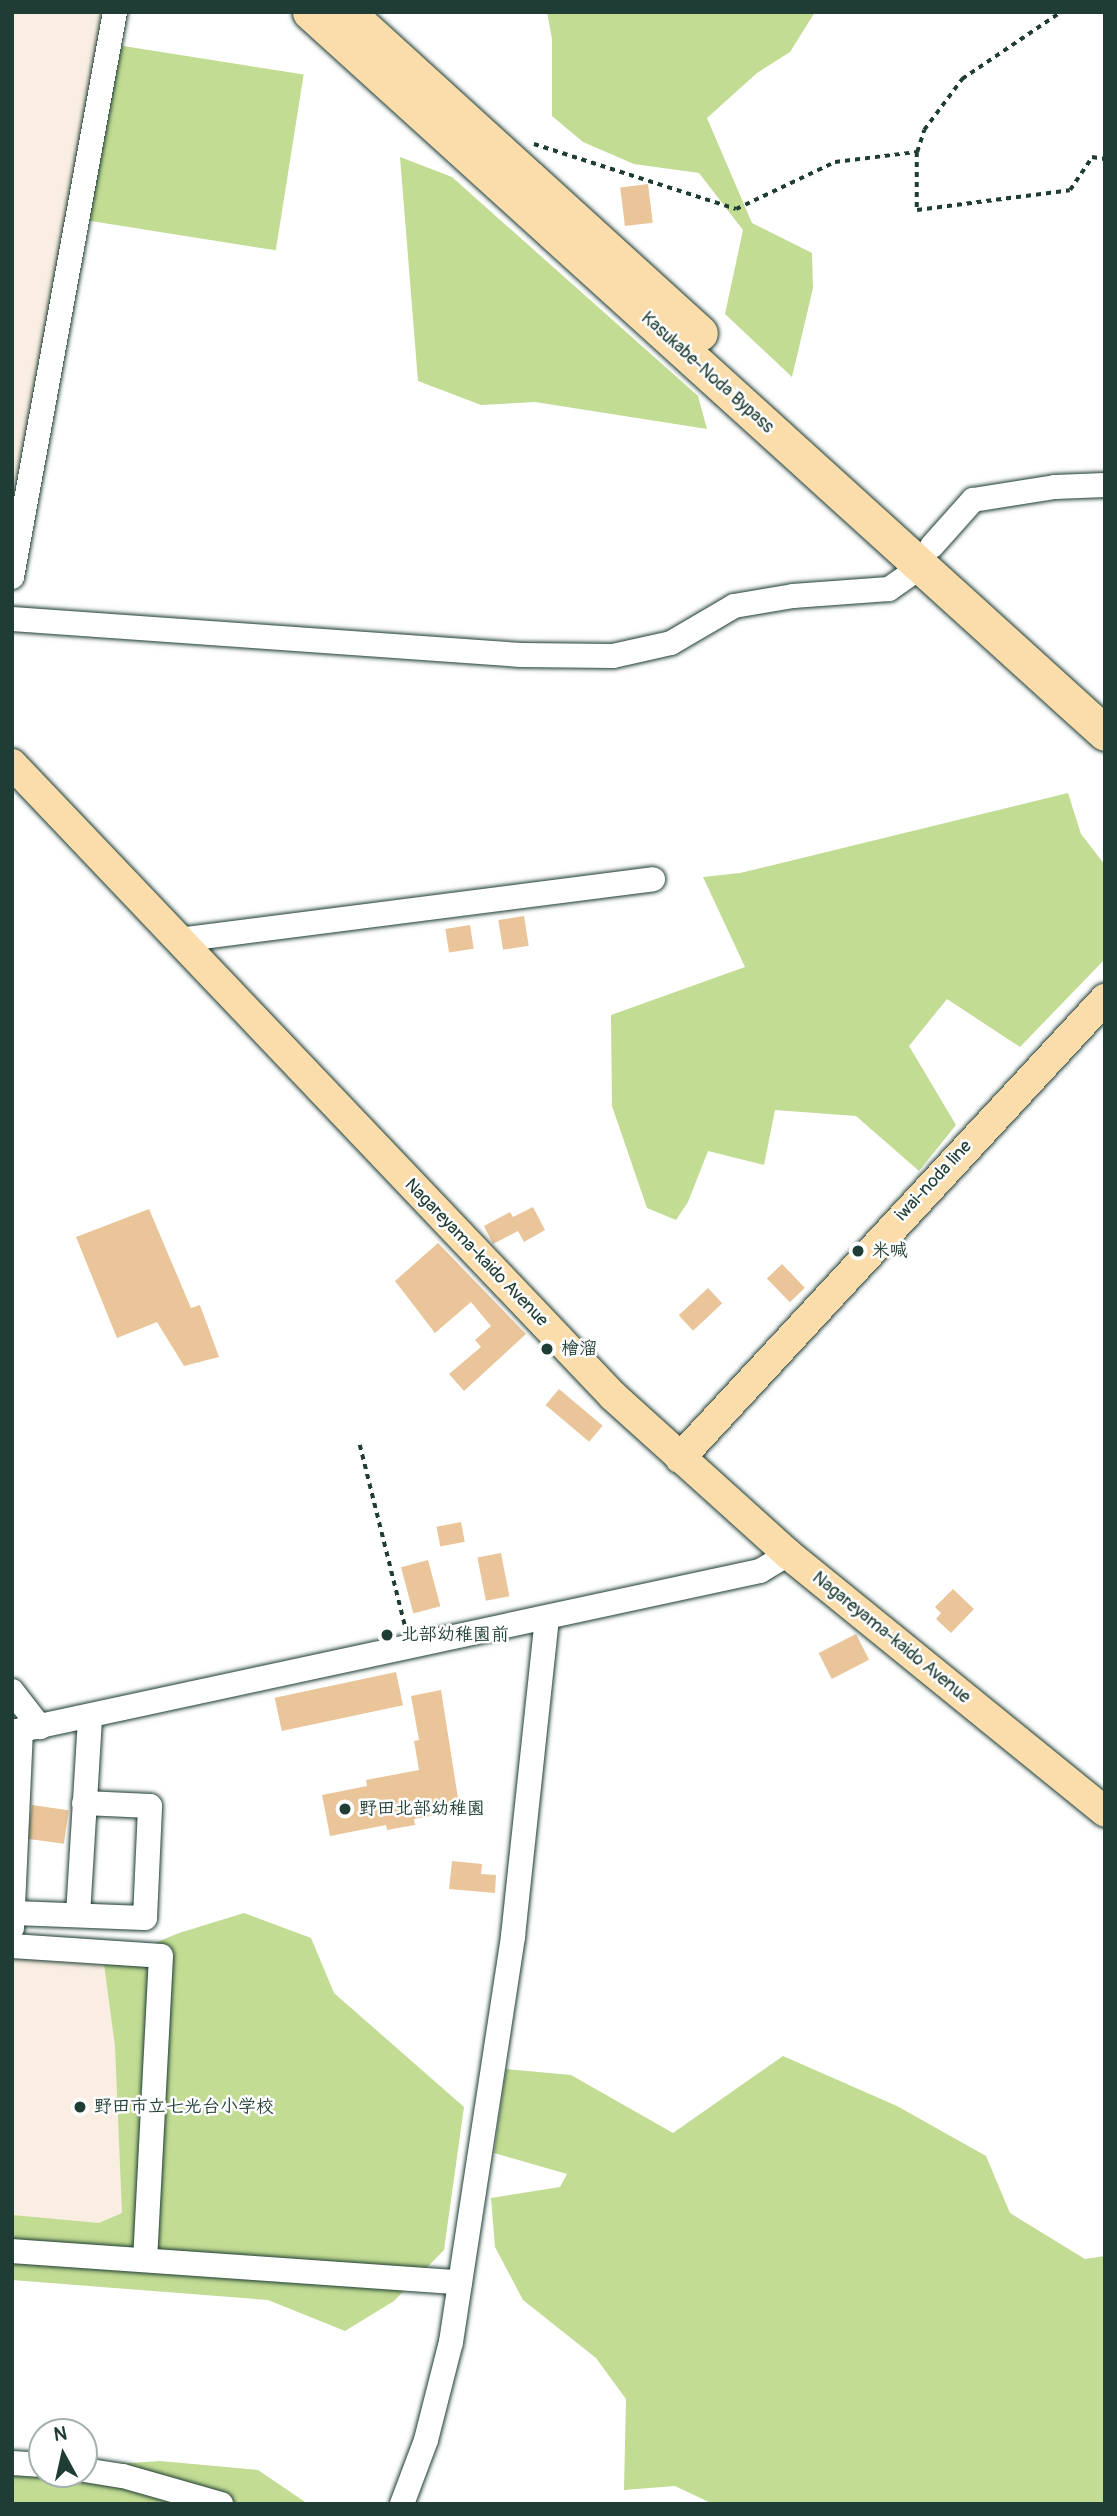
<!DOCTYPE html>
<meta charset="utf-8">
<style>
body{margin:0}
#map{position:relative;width:1117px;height:2516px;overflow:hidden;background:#fff;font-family:Pangolin,"Klee One",sans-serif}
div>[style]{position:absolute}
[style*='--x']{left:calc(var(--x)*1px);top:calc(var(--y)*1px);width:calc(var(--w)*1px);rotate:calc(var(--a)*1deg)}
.built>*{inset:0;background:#f9eee1;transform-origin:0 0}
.green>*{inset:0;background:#c2dc93;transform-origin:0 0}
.building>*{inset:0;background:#eac59a;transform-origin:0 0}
.path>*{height:3.5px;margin-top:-1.75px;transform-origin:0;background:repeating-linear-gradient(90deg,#1f3d34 0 5px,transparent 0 10px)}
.roads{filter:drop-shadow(0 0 2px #1f3d34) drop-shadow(0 0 2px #1f3d34)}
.minor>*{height:24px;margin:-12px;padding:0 12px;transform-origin:12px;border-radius:12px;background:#fff}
.major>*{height:30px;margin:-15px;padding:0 15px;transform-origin:15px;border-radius:15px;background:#faddab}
.highway>*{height:35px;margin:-17.5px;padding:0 17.5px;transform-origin:17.5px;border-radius:17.5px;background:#faddab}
.dots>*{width:19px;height:19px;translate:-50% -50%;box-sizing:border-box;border:4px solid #fff;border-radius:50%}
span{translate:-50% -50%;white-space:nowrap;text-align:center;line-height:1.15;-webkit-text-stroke:5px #fff;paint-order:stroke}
.street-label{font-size:18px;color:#1f3d34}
.poi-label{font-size:18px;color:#1f3d34;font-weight:700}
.left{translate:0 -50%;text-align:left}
.frame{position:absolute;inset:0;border:14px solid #1f3d34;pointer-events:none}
.north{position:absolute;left:28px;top:2418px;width:70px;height:70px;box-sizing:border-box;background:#fff;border:2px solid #a5b1ae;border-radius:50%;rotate:352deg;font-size:19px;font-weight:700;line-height:28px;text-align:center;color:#1f3d34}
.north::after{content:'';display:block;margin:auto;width:24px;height:32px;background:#1f3d34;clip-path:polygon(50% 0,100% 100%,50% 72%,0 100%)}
</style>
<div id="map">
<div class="built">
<i style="clip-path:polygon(12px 12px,120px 12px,12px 529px)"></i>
<i style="left:12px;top:1955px;width:139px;height:291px;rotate:3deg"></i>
</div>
<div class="green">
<i style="clip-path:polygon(547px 12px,815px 12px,790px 52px,757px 73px,707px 118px,752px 223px,812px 253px,813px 288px,792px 377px,725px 314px,743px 230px,699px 173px,634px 164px,583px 142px,552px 116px,552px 39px)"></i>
<i style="left:117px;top:45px;width:189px;height:178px;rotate:9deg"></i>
<i style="clip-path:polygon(400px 157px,452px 177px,698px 396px,707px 429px,535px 402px,481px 405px,418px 381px)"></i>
<i style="clip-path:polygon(1068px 793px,1081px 834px,1105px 865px,1105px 959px,1020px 1047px,947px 999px,909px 1046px,956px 1125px,919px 1171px,856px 1116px,775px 1110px,764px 1165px,708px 1151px,688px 1202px,676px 1220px,647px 1208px,612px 1106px,611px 1015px,745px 967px,703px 877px,740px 873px)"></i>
<i style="clip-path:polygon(244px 1913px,311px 1938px,334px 1993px,464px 2107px,444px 2250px,394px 2301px,345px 2331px,268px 2300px,12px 2280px,12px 2215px,99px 2223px,122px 2213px,115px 2046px,104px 1964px,179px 1933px)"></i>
<i style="clip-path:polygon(783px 2056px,897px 2106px,986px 2156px,1010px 2213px,1085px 2259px,1105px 2256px,1105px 2504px,713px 2504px,675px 2486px,624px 2490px,626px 2399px,596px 2358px,523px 2300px,495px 2247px,491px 2198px,560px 2187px,567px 2174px,494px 2153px,506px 2069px,571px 2075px,673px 2133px)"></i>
<i style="clip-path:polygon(160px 2461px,258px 2470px,308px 2504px,12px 2504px,12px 2469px,84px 2474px,84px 2466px)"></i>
</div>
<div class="building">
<i style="left:648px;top:184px;width:39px;height:28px;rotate:83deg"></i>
<i style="left:524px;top:916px;width:30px;height:26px;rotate:81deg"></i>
<i style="left:470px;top:925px;width:24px;height:25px;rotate:81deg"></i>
<i style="clip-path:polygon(533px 1207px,545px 1230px,524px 1242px,518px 1231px,493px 1244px,484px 1226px,510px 1212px,513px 1217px)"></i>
<i style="clip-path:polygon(149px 1209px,191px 1308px,200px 1305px,219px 1357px,184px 1366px,157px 1322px,117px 1338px,76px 1237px)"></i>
<i style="clip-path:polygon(438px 1243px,526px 1334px,464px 1391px,449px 1374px,481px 1347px,475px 1340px,491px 1326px,471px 1302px,435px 1333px,395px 1281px)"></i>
<i style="left:782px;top:1264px;width:33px;height:21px;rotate:46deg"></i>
<i style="left:708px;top:1288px;width:21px;height:40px;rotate:47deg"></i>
<i style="left:559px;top:1389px;width:57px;height:21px;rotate:40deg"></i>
<i style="left:461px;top:1522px;width:20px;height:25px;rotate:79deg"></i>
<i style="left:501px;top:1553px;width:44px;height:24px;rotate:79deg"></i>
<i style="left:428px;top:1560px;width:48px;height:28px;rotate:75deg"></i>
<i style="clip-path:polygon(953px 1589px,974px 1609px,951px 1633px,936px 1619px,941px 1613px,935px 1607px)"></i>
<i style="left:856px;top:1634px;width:29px;height:42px;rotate:63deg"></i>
<i style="left:396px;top:1672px;width:34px;height:124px;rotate:78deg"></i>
<i style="clip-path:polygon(441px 1690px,460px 1811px,414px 1819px,415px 1825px,387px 1830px,386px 1825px,330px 1836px,322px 1795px,367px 1786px,366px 1780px,419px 1770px,414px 1741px,419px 1740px,411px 1696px)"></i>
<i style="left:32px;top:1805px;width:37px;height:34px;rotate:8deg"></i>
<i style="clip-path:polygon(452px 1861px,482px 1864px,481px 1874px,496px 1875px,495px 1893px,449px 1889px)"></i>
</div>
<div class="path">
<i style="--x:534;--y:144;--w:212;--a:17.8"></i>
<i style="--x:736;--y:209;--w:110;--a:-25.4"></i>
<i style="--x:835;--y:162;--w:83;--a:-7"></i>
<i style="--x:917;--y:152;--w:23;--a:-72"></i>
<i style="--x:924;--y:130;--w:64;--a:-53.3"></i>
<i style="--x:962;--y:79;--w:120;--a:-34.1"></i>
<i style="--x:917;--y:152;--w:58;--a:90"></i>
<i style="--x:917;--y:210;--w:154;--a:-7.4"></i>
<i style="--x:1070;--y:190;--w:40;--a:-56"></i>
<i style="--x:1092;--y:157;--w:13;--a:9"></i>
<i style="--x:360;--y:1445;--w:187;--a:76"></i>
</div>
<div class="roads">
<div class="minor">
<i style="--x:932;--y:546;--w:62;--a:-48.3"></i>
<i style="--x:973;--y:500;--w:83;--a:-9"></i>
<i style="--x:1055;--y:487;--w:50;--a:-2.3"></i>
<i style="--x:12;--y:577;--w:574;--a:-79.67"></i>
<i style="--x:12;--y:619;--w:510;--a:4.05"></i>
<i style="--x:521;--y:655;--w:92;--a:0.6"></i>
<i style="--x:613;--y:656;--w:59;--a:-12.6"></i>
<i style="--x:671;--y:643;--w:73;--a:-30.4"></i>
<i style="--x:734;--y:606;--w:60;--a:-9.6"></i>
<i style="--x:793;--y:596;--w:96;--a:-4.2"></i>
<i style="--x:889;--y:589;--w:39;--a:-35"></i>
<i style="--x:179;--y:940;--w:478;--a:-7.3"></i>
<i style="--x:12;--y:1691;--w:46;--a:52.1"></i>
<i style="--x:12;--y:1732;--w:765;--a:-12.15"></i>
<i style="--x:760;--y:1571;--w:33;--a:-31"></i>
<i style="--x:13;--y:1913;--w:132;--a:2.2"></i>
<i style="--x:145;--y:1918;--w:112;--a:-87.4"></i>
<i style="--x:150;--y:1806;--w:66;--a:-177.4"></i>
<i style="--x:78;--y:1915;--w:199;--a:-86.5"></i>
<i style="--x:12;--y:1928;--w:198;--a:-87.4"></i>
<i style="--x:12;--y:1946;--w:149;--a:3.8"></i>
<i style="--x:161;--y:1956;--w:303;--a:93"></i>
<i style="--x:12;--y:2251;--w:449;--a:4"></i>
<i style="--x:12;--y:2463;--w:30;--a:4"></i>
<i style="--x:84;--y:2470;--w:39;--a:9"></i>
<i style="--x:123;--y:2476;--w:102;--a:15.9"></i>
<i style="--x:402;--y:2504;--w:68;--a:-69.4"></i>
<i style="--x:426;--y:2440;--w:101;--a:-75.7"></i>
<i style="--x:451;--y:2342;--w:411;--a:-81.3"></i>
<i style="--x:513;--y:1936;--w:320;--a:-83.9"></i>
</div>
<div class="major">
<i style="--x:12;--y:764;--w:872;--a:46.44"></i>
<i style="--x:613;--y:1396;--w:236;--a:42.1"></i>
<i style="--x:788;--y:1554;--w:409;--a:39.1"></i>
<i style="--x:680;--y:1458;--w:626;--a:-47.2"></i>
</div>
<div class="highway">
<i style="--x:310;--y:12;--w:1073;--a:42.21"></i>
<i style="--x:347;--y:12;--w:477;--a:42.3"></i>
</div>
</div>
<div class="dots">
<i style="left:858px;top:1251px;background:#1f3d34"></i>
<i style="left:547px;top:1349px;background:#1f3d34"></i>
<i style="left:387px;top:1635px;background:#1f3d34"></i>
<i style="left:345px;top:1809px;background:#1f3d34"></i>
<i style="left:80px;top:2107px;background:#1f3d34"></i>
</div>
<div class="street-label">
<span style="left:707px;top:373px;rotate:42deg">Kasukabe-Noda Bypass</span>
<span style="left:934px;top:1181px;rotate:-47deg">iwai-noda line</span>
<span style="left:476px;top:1253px;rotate:46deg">Nagareyama-kaido Avenue</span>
<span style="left:891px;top:1638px;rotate:39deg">Nagareyama-kaido Avenue</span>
</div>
<div class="poi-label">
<span class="left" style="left:872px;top:1251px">米喊</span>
<span class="left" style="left:561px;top:1349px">檜溜</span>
<span class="left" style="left:401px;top:1635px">北部幼稚園前</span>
<span class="left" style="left:359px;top:1809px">野田北部幼稚園</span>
<span class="left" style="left:94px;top:2107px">野田市立七光台小学校</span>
</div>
<div class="frame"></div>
<div class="north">N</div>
</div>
